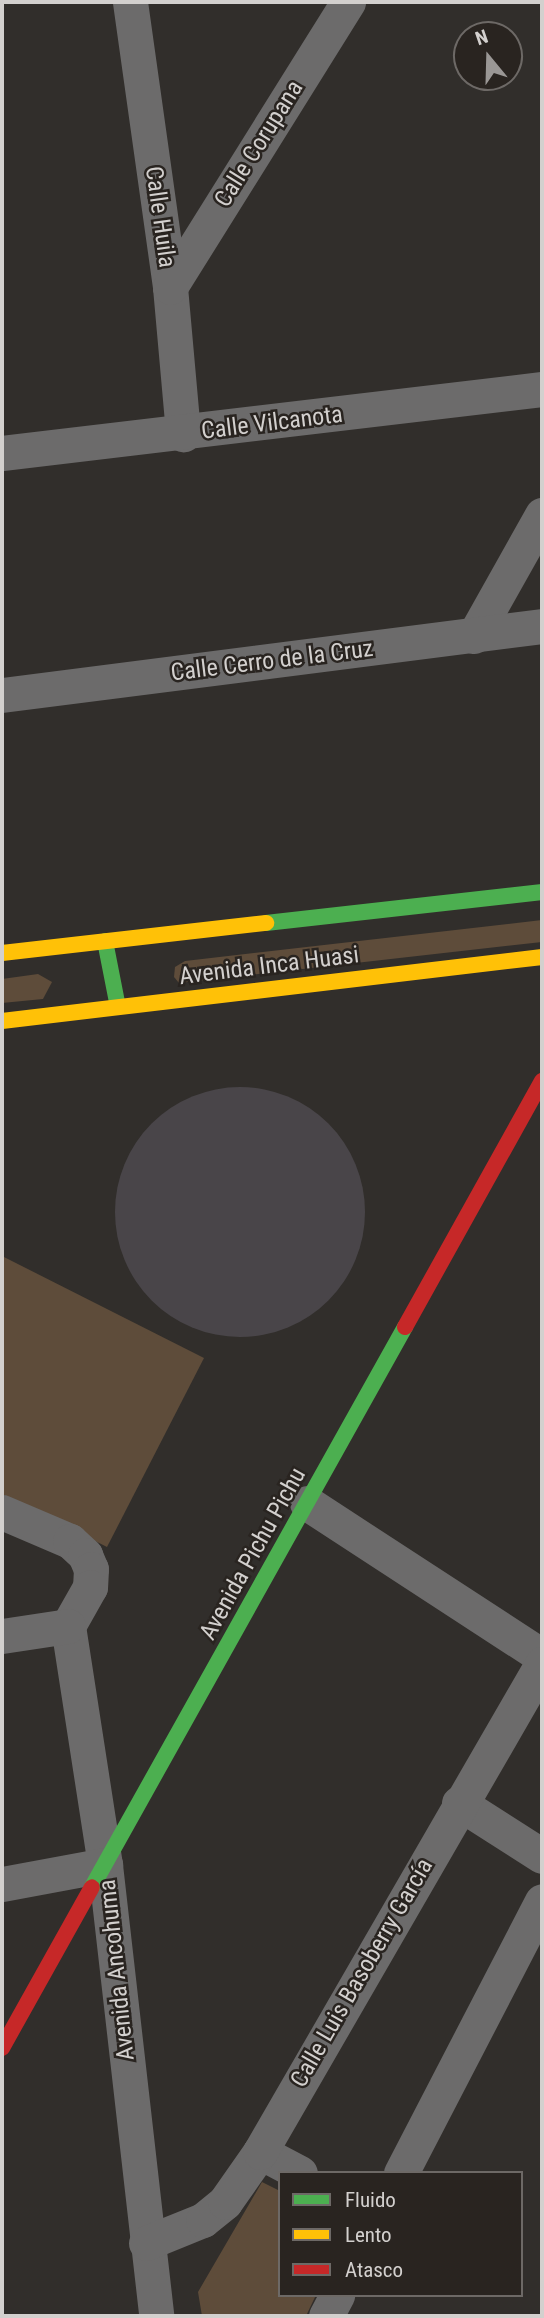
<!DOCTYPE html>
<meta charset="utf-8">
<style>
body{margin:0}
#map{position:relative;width:544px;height:2318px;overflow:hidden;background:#312e2b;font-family:"Roboto Condensed",sans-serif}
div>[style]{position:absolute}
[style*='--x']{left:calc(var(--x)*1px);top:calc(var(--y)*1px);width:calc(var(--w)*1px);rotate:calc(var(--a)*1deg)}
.green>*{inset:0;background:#5e4c3a}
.building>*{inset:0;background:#494549}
.round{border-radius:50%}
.street>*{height:35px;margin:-17.5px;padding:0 17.5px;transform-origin:17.5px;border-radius:17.5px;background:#6c6b6b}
.fast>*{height:16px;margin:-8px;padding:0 8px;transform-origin:8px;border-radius:8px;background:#4caf50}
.slow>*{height:16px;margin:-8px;padding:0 8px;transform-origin:8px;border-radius:8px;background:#ffc107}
.jam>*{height:16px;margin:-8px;padding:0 8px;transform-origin:8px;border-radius:8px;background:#c62828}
span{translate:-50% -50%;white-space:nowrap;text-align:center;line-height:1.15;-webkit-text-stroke:5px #292420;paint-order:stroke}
.street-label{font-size:24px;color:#d3d0ce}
.frame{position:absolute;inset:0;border:4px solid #d3d0ce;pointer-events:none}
.legend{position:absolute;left:278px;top:2171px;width:245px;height:126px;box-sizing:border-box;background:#292420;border:2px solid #6d6966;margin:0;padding:9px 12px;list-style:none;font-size:21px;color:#d3d0ce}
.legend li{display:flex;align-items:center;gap:14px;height:35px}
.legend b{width:35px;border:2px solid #6d6966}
.north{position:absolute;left:453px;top:21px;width:70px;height:70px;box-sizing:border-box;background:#292420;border:2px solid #6d6966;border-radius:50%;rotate:341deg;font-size:19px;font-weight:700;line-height:28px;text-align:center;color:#d3d0ce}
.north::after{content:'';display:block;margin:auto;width:24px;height:32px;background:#9a9795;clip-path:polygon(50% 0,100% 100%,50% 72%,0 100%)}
</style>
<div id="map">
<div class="green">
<i style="clip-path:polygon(542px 920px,542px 942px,179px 983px,174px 977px,175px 967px,185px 961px)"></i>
<i style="clip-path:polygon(38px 974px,52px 982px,43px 999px,2px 1003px,2px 979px)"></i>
<i style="clip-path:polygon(2px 1256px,204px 1358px,107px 1547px,2px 1494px)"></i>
<i style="clip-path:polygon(262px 2182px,280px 2191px,280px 2295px,316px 2295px,306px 2316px,202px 2316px,198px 2292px)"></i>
</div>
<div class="building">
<i class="round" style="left:115px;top:1087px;width:250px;height:250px"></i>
</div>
<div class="street">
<i style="--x:130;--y:2;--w:288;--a:82"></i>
<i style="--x:170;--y:287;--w:148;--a:84.9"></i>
<i style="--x:170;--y:287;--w:336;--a:-58"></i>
<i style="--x:2;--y:453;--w:544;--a:-6.76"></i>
<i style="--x:474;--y:636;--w:139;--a:-60.7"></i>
<i style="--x:2;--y:695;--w:544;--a:-7.28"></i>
<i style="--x:307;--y:1503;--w:280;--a:33.1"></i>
<i style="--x:2;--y:1512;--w:74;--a:23.1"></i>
<i style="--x:70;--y:1541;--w:21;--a:43"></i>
<i style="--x:85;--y:1555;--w:15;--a:67"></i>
<i style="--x:91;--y:1569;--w:18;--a:93"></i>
<i style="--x:90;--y:1587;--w:45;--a:119.4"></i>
<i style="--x:68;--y:1626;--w:242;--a:81.2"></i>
<i style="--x:105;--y:1865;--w:454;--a:83.5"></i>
<i style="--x:2;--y:1636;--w:67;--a:-8.6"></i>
<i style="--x:459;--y:1803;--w:98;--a:32.6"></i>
<i style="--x:2;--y:1884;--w:105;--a:-10.5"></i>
<i style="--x:260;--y:2152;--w:45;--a:27.7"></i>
<i style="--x:401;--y:2173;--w:306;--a:-62.6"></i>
<i style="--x:146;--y:2243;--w:61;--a:-22"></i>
<i style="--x:203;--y:2220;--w:28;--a:-39"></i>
<i style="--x:225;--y:2202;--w:61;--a:-55"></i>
<i style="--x:260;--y:2152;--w:564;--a:-59.98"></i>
<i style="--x:326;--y:2316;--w:24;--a:-62"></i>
</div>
<div class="fast">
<i style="--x:266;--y:923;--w:278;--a:-6.4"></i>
<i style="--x:105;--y:941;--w:67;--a:78.9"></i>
<i style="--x:92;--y:1887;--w:642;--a:-60.8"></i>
</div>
<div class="slow">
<i style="--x:2;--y:953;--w:266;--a:-6.5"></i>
<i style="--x:2;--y:1021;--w:544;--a:-6.76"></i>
</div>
<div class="jam">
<i style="--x:405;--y:1327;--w:282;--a:-60.9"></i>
<i style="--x:2;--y:2048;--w:184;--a:-60.8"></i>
</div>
<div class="street-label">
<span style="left:259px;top:144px;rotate:-58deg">Calle Corupana</span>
<span style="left:160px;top:217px;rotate:82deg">Calle Huila</span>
<span style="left:272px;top:423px;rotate:-7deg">Calle Vilcanota</span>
<span style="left:272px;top:661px;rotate:-7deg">Calle Cerro de la Cruz</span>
<span style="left:269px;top:966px;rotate:-7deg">Avenida Inca Huasi</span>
<span style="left:253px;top:1554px;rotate:-61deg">Avenida Pichu Pichu</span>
<span style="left:117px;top:1970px;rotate:-96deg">Avenida Ancohuma</span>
<span style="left:362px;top:1973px;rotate:-60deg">Calle Luis Basoberry García</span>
</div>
<div class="frame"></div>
<ul class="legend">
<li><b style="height:9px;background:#4caf50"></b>Fluido</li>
<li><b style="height:9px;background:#ffc107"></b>Lento</li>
<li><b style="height:9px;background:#c62828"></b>Atasco</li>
</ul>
<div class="north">N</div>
</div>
